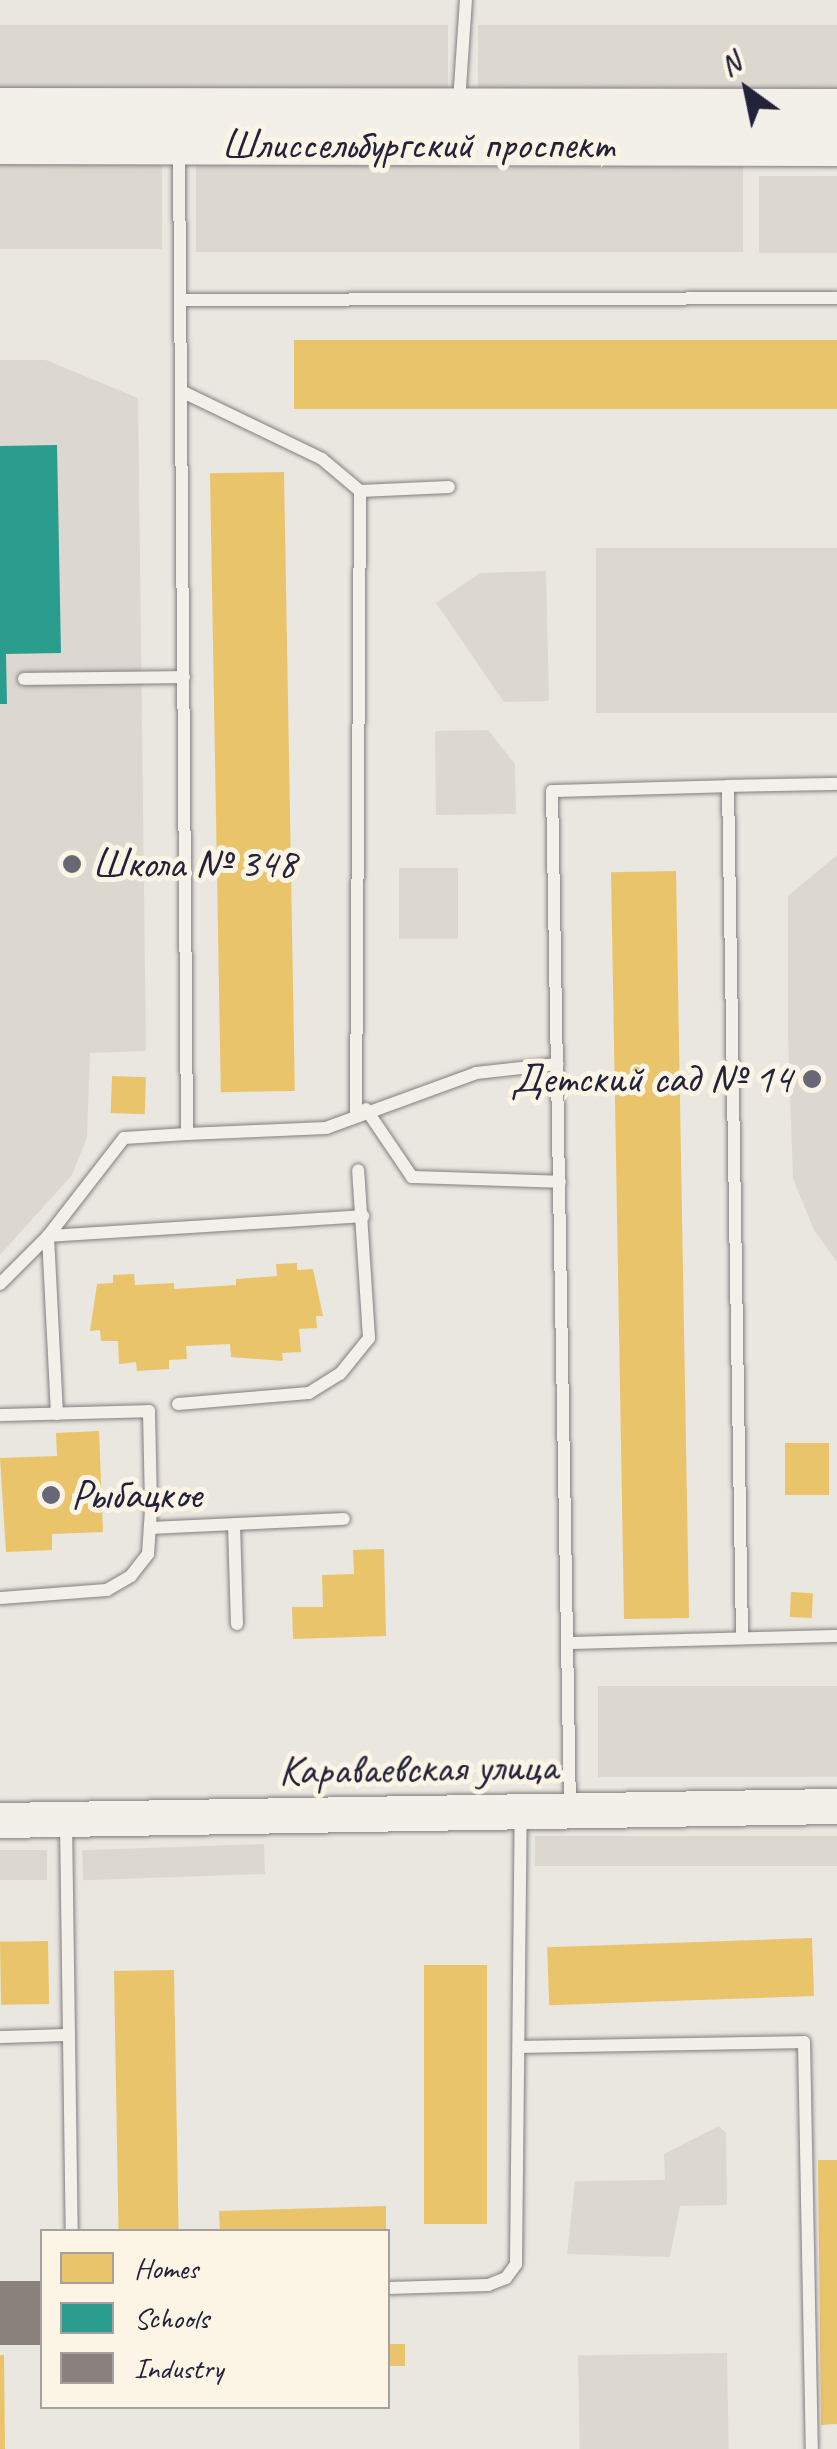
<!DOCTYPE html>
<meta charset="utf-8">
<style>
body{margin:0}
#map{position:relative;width:837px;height:2449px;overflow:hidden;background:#eae7e0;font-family:Caveat,sans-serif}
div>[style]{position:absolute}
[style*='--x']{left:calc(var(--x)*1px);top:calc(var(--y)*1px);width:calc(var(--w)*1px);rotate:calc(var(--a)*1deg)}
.built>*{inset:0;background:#dcd7d1}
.green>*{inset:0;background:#dcd8d0;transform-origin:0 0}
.homes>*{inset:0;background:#e9c46a;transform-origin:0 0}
.schools>*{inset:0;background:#2a9d8f}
.industry>*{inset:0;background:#8a817c;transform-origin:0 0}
.roads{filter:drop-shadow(0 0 2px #807f81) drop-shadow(0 0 2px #807f81)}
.lane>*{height:12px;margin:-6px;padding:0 6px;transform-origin:6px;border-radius:6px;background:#f3f0ea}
.secondary>*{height:35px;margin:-17.5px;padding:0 17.5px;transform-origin:17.5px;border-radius:17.5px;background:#f3f0ea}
.primary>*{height:40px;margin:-20px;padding:0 20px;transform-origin:20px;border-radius:20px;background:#f3f0ea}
.dots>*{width:28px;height:28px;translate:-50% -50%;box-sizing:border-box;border:5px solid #fcf5e5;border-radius:50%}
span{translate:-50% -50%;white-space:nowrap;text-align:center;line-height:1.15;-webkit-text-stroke:10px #fcf5e5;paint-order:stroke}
.street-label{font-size:42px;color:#22223b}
.poi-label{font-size:42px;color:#22223b}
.left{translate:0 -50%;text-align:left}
.right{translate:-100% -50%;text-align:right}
.legend{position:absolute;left:40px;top:2229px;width:350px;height:180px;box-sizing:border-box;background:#fcf5e5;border:2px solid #a5a1a1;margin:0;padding:12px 18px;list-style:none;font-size:30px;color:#22223b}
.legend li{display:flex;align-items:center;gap:20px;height:50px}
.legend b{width:50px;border:2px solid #a5a1a1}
.north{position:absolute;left:697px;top:40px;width:100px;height:100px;-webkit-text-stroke:8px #fcf5e5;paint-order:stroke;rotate:327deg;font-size:28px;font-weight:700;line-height:40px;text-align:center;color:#22223b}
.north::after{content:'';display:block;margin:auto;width:35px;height:45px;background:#22223b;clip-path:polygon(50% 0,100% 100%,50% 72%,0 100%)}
</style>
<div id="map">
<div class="built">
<i style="clip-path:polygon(0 360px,46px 360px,138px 398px,146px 1051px,90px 1053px,87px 1137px,72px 1175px,0 1255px)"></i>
<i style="clip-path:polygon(837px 855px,837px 1262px,814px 1230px,793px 1179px,788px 1037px,788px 896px)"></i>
</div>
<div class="green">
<i style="left:0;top:25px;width:448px;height:63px"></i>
<i style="left:478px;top:25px;width:359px;height:63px"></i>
<i style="left:0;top:165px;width:162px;height:84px"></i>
<i style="left:196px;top:165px;width:547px;height:87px"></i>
<i style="left:759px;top:176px;width:78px;height:77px"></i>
<i style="left:837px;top:548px;width:165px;height:241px;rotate:90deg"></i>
<i style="clip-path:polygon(546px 571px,549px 701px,504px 702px,436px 603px,480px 573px)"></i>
<i style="clip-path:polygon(488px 730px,515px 764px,516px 814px,436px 815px,435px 731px)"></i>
<i style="left:0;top:852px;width:110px;height:185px;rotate:1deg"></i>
<i style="left:399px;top:868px;width:59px;height:71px"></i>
<i style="left:837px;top:1686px;width:91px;height:239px;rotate:90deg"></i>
<i style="left:837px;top:1836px;width:30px;height:302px;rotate:90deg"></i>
<i style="left:264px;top:1844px;width:30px;height:182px;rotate:88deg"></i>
<i style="left:0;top:1850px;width:47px;height:30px"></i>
<i style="clip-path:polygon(719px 2126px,726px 2133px,727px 2205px,680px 2206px,670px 2257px,567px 2254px,575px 2181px,665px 2180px,664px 2154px)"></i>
<i style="left:727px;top:2353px;width:96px;height:149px;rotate:89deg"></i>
</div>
<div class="homes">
<i style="left:294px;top:340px;width:543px;height:69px"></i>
<i style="left:284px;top:472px;width:619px;height:74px;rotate:89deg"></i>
<i style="left:676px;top:871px;width:747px;height:65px;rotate:89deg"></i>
<i style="left:112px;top:1076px;width:34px;height:37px;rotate:2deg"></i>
<i style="clip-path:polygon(297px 1263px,297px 1270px,313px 1269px,323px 1316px,316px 1316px,317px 1328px,299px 1329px,301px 1352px,282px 1353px,283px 1361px,231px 1357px,230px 1344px,186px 1346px,187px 1359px,169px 1360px,169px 1369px,137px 1371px,136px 1362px,119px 1364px,118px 1341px,101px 1341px,100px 1330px,90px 1331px,97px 1284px,113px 1283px,113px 1275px,134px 1274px,135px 1285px,174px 1283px,174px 1289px,236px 1285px,236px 1279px,277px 1276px,276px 1264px)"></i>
<i style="clip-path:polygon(99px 1431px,103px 1532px,52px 1534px,52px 1550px,6px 1552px,0 1458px,57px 1456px,56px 1433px)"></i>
<i style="left:785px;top:1443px;width:44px;height:52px"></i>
<i style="clip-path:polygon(384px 1549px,386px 1636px,293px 1639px,292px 1607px,323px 1607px,322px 1575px,354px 1574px,353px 1550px)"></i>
<i style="left:791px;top:1592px;width:22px;height:25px;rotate:3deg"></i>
<i style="left:812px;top:1938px;width:58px;height:265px;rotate:88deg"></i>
<i style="left:48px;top:1941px;width:63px;height:48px;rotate:89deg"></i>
<i style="left:424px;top:1965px;width:63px;height:259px"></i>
<i style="left:174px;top:1970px;width:259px;height:60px;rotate:89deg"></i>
<i style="clip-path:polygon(818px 2160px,837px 2160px,837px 2424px,821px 2425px)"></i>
<i style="clip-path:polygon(386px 2206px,386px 2232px,220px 2232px,219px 2211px)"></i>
<i style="left:388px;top:2344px;width:17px;height:22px"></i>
<i style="clip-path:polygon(0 2355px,4px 2355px,5px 2449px,0 2449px)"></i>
</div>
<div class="schools">
<i style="clip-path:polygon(57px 445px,61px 653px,6px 654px,7px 704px,0 704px,0 446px)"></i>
</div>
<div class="industry">
<i style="left:0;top:2281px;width:42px;height:64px"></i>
</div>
<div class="roads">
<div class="lane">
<i style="--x:459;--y:102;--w:102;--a:-86.1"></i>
<i style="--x:181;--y:300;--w:656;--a:-0.17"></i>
<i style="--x:181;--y:391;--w:157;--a:25.7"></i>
<i style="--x:322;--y:459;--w:50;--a:40.1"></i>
<i style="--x:360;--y:491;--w:89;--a:-2.6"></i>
<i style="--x:24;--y:679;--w:160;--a:-0.7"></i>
<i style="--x:366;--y:1109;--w:82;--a:55.9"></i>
<i style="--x:412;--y:1177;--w:148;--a:1.9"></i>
<i style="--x:356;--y:1114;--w:623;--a:-89.63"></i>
<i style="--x:187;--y:1134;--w:139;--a:-2.5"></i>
<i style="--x:326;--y:1128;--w:160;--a:-20.1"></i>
<i style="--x:476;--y:1073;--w:82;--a:-6.3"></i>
<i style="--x:0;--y:1284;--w:68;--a:-45"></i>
<i style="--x:48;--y:1236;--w:124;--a:-52.2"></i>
<i style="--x:124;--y:1138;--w:63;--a:-3.6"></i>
<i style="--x:187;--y:1134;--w:982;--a:-90.47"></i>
<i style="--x:178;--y:1404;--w:131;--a:-4.8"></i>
<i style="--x:309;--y:1393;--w:36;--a:-32"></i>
<i style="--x:340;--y:1374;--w:46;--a:-51.1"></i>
<i style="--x:369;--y:1338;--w:168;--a:-93.7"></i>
<i style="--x:57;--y:1414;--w:178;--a:-92.9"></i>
<i style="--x:48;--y:1236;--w:316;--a:-3.6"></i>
<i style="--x:0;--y:1415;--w:149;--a:-1.5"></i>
<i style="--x:149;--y:1411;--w:99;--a:88.8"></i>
<i style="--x:151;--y:1510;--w:44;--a:93.9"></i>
<i style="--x:148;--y:1554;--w:28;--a:128"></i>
<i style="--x:131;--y:1576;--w:28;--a:150"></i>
<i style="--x:107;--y:1590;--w:107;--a:175.7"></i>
<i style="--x:234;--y:1524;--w:100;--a:88.3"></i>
<i style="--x:151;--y:1528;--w:193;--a:-2.7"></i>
<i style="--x:742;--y:1638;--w:852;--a:-90.94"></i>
<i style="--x:728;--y:786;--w:109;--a:-1.1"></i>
<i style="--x:567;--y:1643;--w:270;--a:-1.5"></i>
<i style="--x:570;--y:1809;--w:1018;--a:-91.01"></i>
<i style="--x:552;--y:791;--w:176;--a:-1.6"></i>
<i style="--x:66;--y:1822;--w:410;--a:89.2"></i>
<i style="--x:0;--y:2037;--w:69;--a:-1.7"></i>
<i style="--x:522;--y:2047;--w:282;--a:-1"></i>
<i style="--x:804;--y:2042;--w:407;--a:88.9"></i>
<i style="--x:388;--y:2288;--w:100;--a:-1.7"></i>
<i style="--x:488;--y:2285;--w:19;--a:-21"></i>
<i style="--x:506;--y:2278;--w:17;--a:-54"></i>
<i style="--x:516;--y:2264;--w:450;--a:-89.4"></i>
</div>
<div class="secondary">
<i style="--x:0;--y:1820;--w:837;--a:-0.96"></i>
</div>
<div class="primary">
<i style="--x:0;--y:108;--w:837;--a:0.07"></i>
<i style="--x:0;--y:144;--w:837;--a:0.14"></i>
</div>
</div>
<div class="dots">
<i style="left:72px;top:864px;background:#686775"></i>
<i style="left:812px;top:1079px;background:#686775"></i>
<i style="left:51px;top:1495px;background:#686775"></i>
</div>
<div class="street-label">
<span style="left:418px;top:145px">Шлиссельбургский проспект</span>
<span style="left:418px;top:1769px;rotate:-1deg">Караваевская улица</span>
</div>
<div class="poi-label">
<span class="left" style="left:92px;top:864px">Школа № 348</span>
<span class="right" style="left:792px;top:1079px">Детский сад № 14</span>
<span class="left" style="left:71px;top:1495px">Рыбацкое</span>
</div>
<ul class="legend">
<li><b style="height:28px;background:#e9c46a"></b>Homes</li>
<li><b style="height:28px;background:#2a9d8f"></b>Schools</li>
<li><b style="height:28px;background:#8a817c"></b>Industry</li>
</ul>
<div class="north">N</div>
</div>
